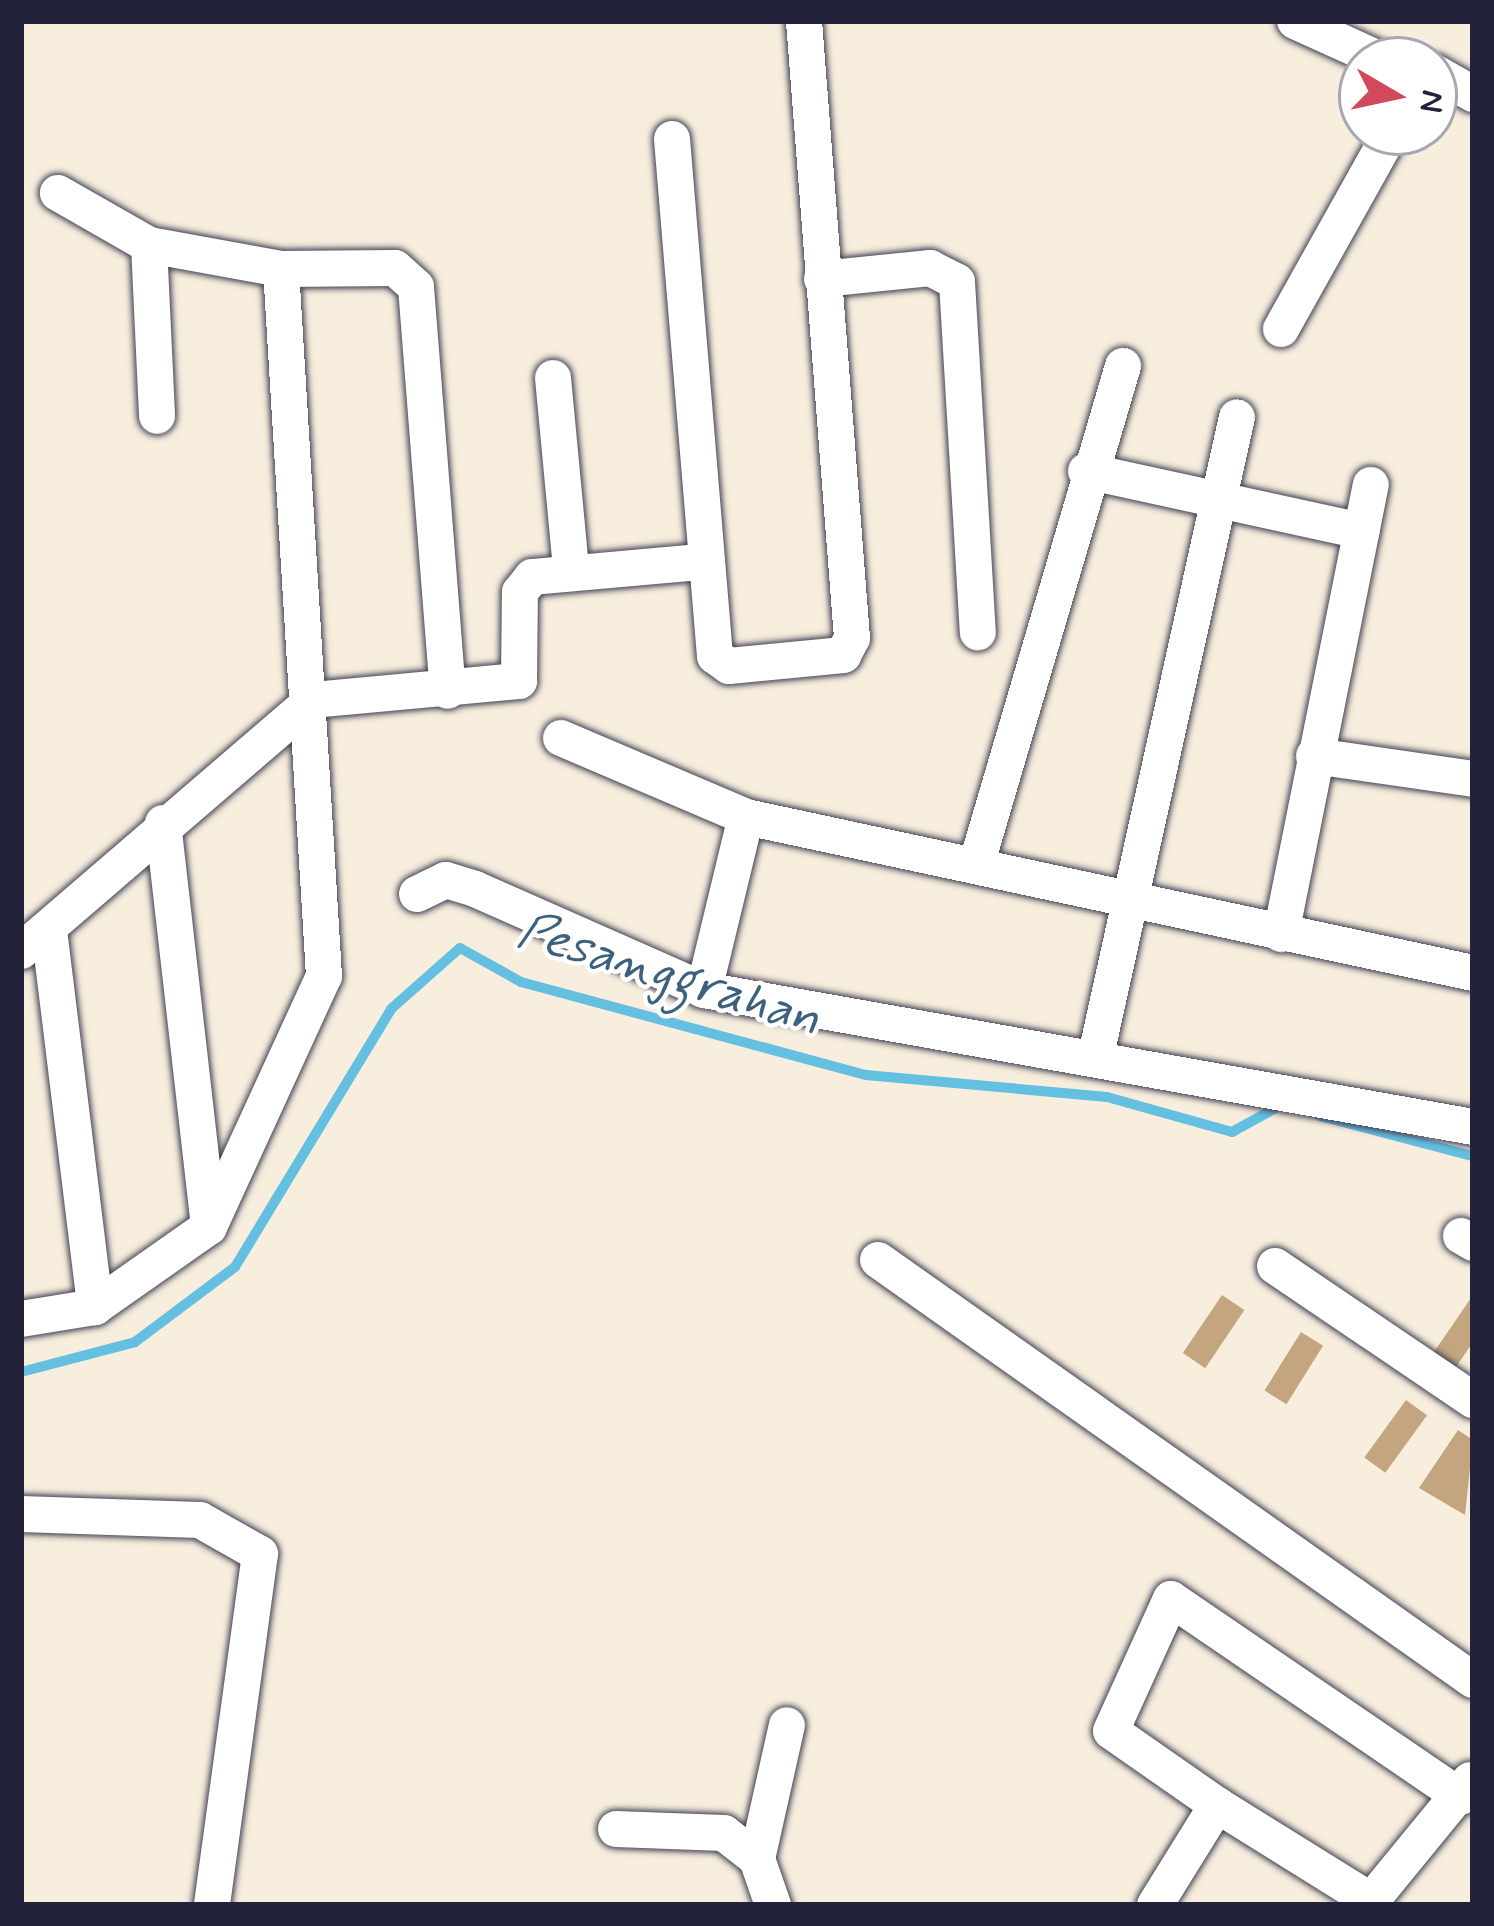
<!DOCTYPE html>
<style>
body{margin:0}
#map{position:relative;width:1494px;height:1926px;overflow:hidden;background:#f7eede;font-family:Mynerve,sans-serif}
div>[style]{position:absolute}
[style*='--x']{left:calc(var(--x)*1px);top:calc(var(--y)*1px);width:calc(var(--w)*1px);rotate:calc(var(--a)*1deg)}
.stream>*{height:10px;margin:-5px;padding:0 5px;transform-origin:5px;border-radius:5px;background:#64bfe1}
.building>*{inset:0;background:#c3a680;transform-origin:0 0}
.roads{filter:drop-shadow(0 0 3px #424153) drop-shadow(0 0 3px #424153)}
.minor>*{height:36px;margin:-18px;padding:0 18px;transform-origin:18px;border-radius:18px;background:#fff}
span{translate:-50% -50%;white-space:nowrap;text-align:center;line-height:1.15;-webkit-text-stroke:9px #fff;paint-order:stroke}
.water-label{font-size:51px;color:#3c617d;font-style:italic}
.frame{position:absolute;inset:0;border:24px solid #22223b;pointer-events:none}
.north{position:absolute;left:1338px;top:36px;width:120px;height:120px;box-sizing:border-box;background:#fff;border:3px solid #a7a7b1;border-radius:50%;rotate:99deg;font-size:33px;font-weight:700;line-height:48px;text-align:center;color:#22223b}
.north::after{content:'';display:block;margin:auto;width:42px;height:54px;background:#d1495b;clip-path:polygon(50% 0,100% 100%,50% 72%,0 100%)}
</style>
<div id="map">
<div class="stream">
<i style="--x:1320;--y:1116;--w:158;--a:14.7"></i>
<i style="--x:21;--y:1372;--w:118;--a:-14.7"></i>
<i style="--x:135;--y:1342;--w:125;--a:-36.9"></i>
<i style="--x:235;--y:1267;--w:301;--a:-58.8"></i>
<i style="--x:391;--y:1009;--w:92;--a:-41.5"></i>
<i style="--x:460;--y:948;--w:70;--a:29.1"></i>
<i style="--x:521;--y:982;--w:357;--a:15.1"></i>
<i style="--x:866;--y:1075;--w:242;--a:5.2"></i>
<i style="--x:1107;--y:1097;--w:130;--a:15.6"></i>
<i style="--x:1232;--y:1132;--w:56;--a:-28.9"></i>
</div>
<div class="building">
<i style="left:1222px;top:1295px;width:27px;height:70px;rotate:34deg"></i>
<i style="clip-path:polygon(1473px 1295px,1473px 1342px,1456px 1367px,1434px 1352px)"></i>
<i style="left:1301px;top:1332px;width:26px;height:69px;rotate:32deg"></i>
<i style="left:1406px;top:1400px;width:26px;height:71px;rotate:36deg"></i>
<i style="clip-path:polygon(1458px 1430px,1473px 1440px,1465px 1515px,1419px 1488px)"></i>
</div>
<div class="roads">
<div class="minor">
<i style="--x:1295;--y:21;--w:94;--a:24.4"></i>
<i style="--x:1434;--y:72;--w:45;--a:29.4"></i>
<i style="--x:672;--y:139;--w:519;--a:85.25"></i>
<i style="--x:715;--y:656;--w:17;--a:36"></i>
<i style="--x:729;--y:666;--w:115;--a:-5.5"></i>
<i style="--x:843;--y:655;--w:19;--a:-62"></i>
<i style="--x:852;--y:638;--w:619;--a:-94.45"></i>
<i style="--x:149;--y:245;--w:171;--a:87.3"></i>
<i style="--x:281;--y:269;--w:114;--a:-0.5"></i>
<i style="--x:395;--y:268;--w:28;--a:42"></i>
<i style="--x:416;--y:287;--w:405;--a:85.5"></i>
<i style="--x:822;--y:279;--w:109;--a:-5.8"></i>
<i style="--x:930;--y:268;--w:30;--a:27"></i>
<i style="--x:957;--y:282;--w:351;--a:86.6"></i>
<i style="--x:1281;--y:329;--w:226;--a:-60.8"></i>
<i style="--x:553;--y:378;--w:193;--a:84.6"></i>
<i style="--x:1086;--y:471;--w:282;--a:12.3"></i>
<i style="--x:561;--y:738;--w:201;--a:23.1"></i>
<i style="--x:746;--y:817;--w:744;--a:12.11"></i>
<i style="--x:1314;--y:756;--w:161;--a:8.2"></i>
<i style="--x:163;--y:823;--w:405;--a:83.5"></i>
<i style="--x:978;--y:859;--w:514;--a:-73.61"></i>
<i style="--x:417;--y:894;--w:32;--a:-26"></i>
<i style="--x:446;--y:880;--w:30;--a:17"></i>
<i style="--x:475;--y:889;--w:250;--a:23.8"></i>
<i style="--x:704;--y:990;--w:781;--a:10.1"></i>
<i style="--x:49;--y:930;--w:380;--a:83"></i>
<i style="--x:1281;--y:934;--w:458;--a:-78.7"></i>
<i style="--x:21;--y:951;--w:385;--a:-40.7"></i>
<i style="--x:313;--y:700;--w:207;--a:-5.3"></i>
<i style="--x:519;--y:681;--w:89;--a:-89.4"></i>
<i style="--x:520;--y:592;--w:19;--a:-51"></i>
<i style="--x:532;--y:577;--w:170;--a:-5.1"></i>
<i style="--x:704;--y:990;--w:178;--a:-76.4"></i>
<i style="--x:1096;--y:1055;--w:653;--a:-77.54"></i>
<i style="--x:1461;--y:1236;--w:14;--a:30"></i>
<i style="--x:878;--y:1260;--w:728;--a:35.22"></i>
<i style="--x:1275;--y:1266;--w:239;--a:34.1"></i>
<i style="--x:21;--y:1319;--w:75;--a:-9.2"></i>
<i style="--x:95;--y:1307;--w:139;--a:-35.1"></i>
<i style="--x:209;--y:1227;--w:276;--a:-65.4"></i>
<i style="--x:324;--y:976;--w:708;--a:-93.48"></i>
<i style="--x:281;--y:269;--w:134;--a:-169.7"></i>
<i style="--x:149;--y:245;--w:105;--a:-150.3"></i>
<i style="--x:21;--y:1514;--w:179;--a:1.9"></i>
<i style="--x:200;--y:1520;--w:69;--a:29.5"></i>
<i style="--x:260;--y:1554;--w:354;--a:97.8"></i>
<i style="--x:1217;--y:1805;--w:129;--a:-145.1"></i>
<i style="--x:1111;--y:1731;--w:145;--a:-65.6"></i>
<i style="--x:1171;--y:1599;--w:351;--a:34.3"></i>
<i style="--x:616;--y:1829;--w:108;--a:2.1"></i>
<i style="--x:724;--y:1833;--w:42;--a:38.2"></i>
<i style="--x:757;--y:1859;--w:49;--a:70.8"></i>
<i style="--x:757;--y:1859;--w:137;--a:-77.4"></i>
<i style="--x:1155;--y:1905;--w:118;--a:-58.2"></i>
<i style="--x:1217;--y:1805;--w:181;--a:31.9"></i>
<i style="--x:1371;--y:1901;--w:156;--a:-50.7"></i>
</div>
</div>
<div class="water-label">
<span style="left:669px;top:976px;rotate:17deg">Pesanggrahan</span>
</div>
<div class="frame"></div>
<div class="north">N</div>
</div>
